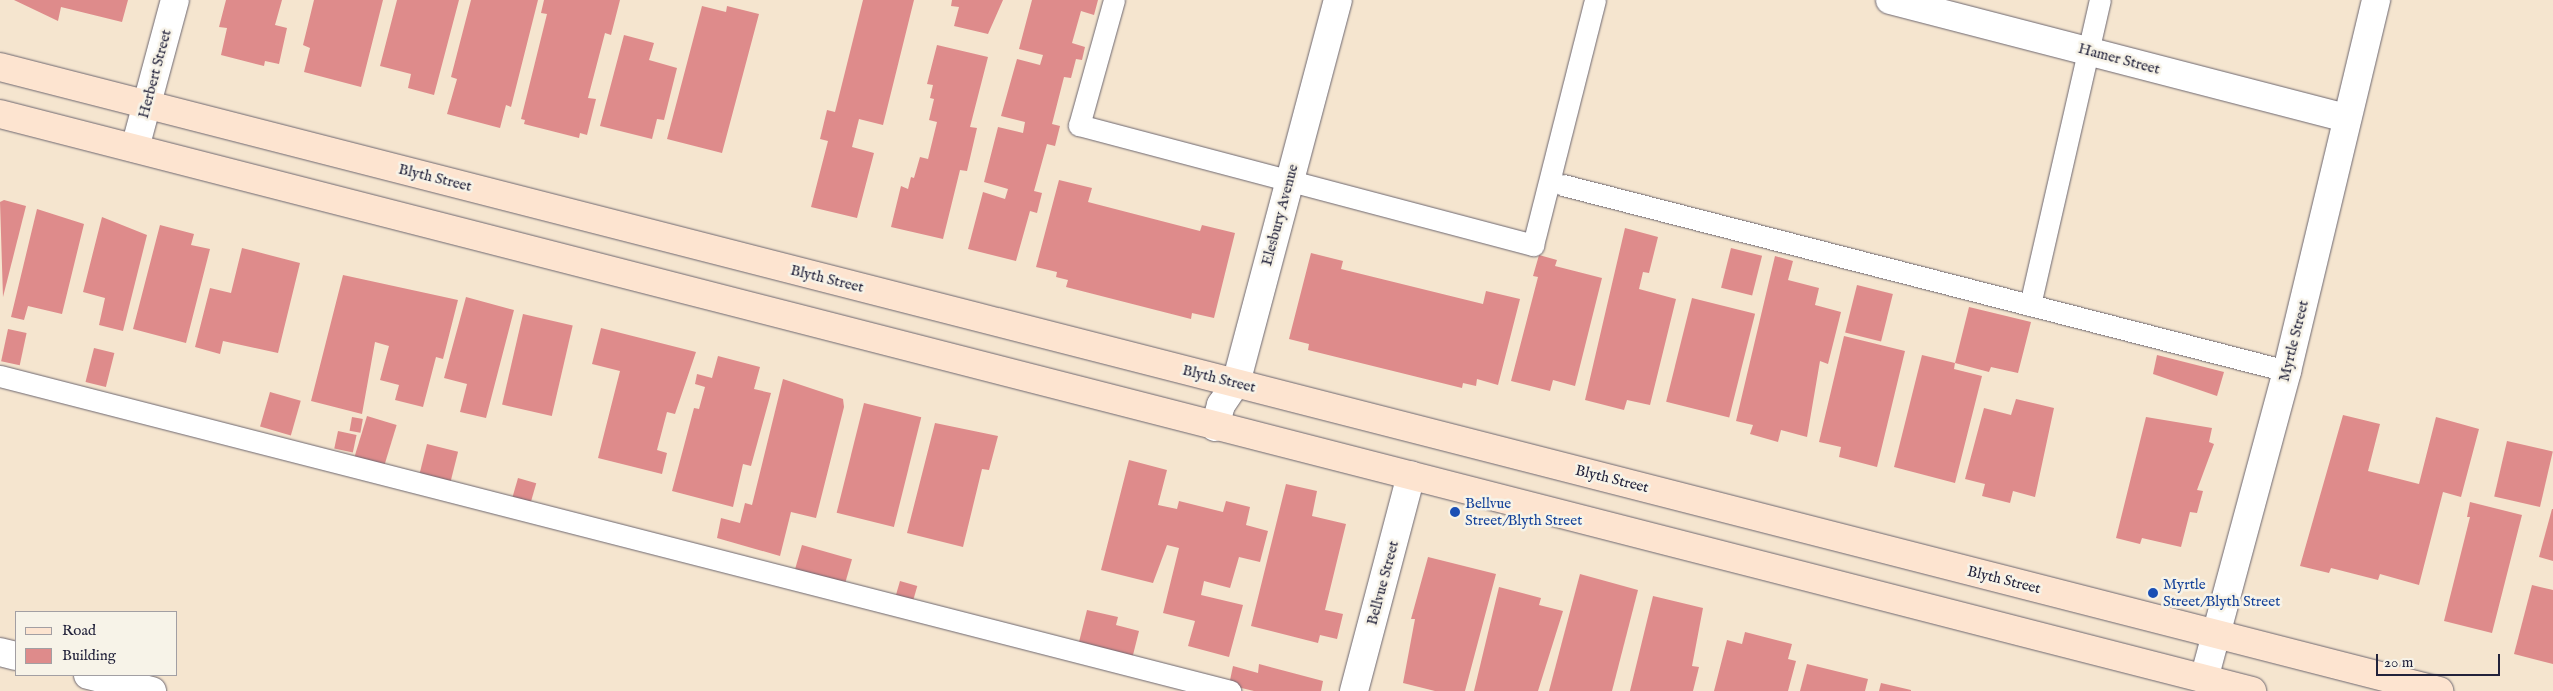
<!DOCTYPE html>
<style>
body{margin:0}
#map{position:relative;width:2553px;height:691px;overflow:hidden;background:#f5e5cf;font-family:"IM FELL English",serif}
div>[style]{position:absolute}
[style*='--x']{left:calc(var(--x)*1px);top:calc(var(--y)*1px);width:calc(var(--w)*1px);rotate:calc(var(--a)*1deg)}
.building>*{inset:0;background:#de8b8b;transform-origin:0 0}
.roads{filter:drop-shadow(0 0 1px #6c666f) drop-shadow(0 0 1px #6c666f)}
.lane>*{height:21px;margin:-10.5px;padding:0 10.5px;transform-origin:10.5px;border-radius:10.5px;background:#fff}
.street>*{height:28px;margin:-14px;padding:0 14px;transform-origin:14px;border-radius:14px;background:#fff}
.secondary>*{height:28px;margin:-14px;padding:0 14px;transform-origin:14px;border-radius:14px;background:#fde4d0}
.dots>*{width:14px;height:14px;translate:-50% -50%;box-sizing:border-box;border:2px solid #f7f3e8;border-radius:50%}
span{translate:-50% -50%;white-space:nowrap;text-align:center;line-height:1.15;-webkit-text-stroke:5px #f7f3e8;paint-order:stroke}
.street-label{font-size:15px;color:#22223b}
.transit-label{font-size:15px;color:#164399}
.left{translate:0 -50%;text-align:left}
.legend{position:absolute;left:15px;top:611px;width:162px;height:65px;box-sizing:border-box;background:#f7f3e8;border:1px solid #a29fa3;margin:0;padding:6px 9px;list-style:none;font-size:15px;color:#22223b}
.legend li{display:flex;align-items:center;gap:10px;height:25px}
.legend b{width:25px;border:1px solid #a29fa3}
.scale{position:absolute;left:2376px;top:654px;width:124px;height:22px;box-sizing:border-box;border:2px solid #22223b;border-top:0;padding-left:6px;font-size:15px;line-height:18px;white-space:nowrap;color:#22223b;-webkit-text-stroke:4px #f7f3e8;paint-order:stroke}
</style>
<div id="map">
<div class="building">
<i style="clip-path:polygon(14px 0,128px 0,122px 22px,61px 7px,58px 21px)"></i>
<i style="clip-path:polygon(226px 0,282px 0,275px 25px,287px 28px,279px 64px,265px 61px,264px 66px,221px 55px,227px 28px,219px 27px)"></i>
<i style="clip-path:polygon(314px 0,383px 0,361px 87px,304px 72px,310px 48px,303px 45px)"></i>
<i style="clip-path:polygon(397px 0,459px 0,434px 95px,408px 88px,411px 74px,380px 66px)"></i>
<i style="clip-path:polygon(471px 0,538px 0,511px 107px,506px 105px,500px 128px,447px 114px,457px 79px,451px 77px)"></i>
<i style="clip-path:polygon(544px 0,620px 0,611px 35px,605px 33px,588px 98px,596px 99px,587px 135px,580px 133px,579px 138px,524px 124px,525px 120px,521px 119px,547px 14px,541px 13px)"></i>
<i style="clip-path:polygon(863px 0,914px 0,883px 125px,859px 119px,852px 147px,874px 153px,857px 218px,811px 207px,828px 141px,820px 139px,827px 110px,835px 112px)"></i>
<i style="clip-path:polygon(952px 0,1003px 0,988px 34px,954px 26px,959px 7px,951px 6px)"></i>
<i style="clip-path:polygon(1032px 0,1098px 0,1094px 15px,1081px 11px,1072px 43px,1085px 47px,1082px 60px,1076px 59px,1071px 78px,1064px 77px,1052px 124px,1060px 126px,1055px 146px,1047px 144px,1034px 191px,1042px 193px,1037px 213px,1030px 211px,1016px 261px,968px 249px,983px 192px,1005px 199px,1008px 189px,984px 182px,998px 127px,1023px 133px,1025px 122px,1001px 116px,1017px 59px,1040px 65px,1043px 55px,1019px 49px)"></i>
<i style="clip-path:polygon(702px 6px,726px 12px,727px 6px,759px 14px,722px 153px,667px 139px)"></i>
<i style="clip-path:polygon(624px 35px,654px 43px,649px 60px,677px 68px,664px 120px,657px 119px,652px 139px,600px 126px)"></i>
<i style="clip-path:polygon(937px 45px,988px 57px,970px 127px,977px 128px,967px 171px,960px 170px,943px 239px,891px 227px,901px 186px,908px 189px,911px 177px,914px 178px,920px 157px,928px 159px,937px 122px,929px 120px,934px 99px,930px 98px,933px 85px,927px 84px)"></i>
<i style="clip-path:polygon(1059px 180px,1092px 188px,1088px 202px,1200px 231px,1202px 225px,1235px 233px,1214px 318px,1192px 313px,1191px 319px,1066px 287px,1068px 280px,1056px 277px,1057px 272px,1036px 267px)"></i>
<i style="clip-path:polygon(4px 200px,26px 206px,3px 297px,0 202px)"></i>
<i style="clip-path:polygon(37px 209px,84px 224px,62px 314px,28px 306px,24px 320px,11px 317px)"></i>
<i style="clip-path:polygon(102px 217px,147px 235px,123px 331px,99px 325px,105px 298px,83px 292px)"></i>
<i style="clip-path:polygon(160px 225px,194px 234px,191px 245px,210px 249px,186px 343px,133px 329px)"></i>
<i style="clip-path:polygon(1625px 228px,1658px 237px,1649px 273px,1643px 272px,1639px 289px,1676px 299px,1650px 405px,1627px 400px,1624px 410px,1585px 400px)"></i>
<i style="clip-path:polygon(242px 248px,300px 263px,278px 353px,223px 341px,220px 354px,195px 347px,210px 288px,231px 293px)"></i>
<i style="left:1731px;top:248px;width:32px;height:41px;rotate:14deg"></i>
<i style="clip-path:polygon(1311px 253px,1343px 261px,1341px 269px,1483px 304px,1486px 291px,1520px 299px,1498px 385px,1477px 379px,1476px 386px,1463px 383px,1462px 388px,1308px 350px,1309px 344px,1289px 339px)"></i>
<i style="clip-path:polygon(1539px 255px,1557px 260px,1555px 266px,1602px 278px,1575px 386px,1553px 380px,1550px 391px,1511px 381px,1538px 277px,1533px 276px)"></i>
<i style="clip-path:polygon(1775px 256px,1793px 261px,1788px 280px,1819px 288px,1815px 305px,1841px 312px,1828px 364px,1820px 361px,1807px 437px,1781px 430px,1778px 442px,1750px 434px,1753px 425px,1736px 421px)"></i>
<i style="clip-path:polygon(343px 275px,458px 300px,443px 359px,436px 357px,423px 407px,395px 400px,399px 385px,380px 380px,389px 346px,375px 342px,362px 414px,311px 401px)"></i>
<i style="left:1857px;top:285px;width:37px;height:49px;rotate:14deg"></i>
<i style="clip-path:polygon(466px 297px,514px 310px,486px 418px,460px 412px,467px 384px,444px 378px)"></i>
<i style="left:1692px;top:298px;width:65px;height:107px;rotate:14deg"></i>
<i style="clip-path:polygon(1969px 307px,2031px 322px,2018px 373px,1991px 367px,1989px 372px,1955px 363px,1954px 369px,1982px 376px,1955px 483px,1894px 467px,1922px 355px,1955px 363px)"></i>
<i style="left:523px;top:314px;width:51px;height:93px;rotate:13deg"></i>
<i style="clip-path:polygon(601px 328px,696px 352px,675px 414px,667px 412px,657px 450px,667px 453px,662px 474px,598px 458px,620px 371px,592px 364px)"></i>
<i style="left:8px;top:329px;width:19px;height:33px;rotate:12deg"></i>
<i style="clip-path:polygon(1844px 336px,1905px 351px,1877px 467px,1839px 457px,1841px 447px,1819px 442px)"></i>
<i style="left:94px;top:348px;width:21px;height:35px;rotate:14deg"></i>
<i style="clip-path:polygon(2157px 355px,2224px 372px,2217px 396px,2153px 374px)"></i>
<i style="clip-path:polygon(718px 356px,760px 367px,754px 389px,771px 393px,751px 466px,743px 464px,733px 507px,672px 491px,694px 408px,699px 409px,705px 387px,695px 384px,697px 374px,712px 378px)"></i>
<i style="clip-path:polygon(783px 379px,843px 399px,844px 407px,816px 518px,791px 512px,780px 556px,717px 538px,721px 518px,740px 523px,745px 503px,752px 505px)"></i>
<i style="left:270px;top:392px;width:32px;height:36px;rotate:16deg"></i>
<i style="clip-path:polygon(2016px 399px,2054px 408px,2035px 497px,2013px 491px,2010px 503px,1982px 496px,1985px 484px,1965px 479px,1984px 408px,2011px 415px)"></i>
<i style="left:864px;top:403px;width:59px;height:113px;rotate:14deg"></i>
<i style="clip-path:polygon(2343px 415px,2380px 424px,2368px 471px,2419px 484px,2436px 417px,2479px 429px,2461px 497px,2443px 492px,2419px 585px,2380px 574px,2378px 580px,2331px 568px,2329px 573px,2300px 566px)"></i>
<i style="left:367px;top:416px;width:31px;height:44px;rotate:17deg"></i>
<i style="left:352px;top:417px;width:11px;height:14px;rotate:10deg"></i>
<i style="clip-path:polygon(2146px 417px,2212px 428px,2209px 442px,2214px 444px,2197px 490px,2203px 491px,2197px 513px,2190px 512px,2181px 547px,2142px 538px,2140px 544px,2116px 538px)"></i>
<i style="clip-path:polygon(935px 423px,998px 436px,989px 470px,982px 469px,963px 547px,907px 533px)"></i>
<i style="left:338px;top:431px;width:19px;height:18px;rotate:12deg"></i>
<i style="left:2507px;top:441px;width:47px;height:57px;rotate:13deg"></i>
<i style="left:427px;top:444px;width:32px;height:33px;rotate:14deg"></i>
<i style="clip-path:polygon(1129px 460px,1167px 470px,1158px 505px,1177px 509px,1179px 501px,1223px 512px,1226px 501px,1250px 507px,1246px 525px,1268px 531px,1260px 562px,1239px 557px,1230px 588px,1204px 581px,1201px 595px,1243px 605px,1229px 657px,1188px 646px,1195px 621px,1163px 613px,1179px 548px,1167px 545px,1153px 583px,1101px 570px)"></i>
<i style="left:518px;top:478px;width:19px;height:23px;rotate:16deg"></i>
<i style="clip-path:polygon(1286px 484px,1317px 491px,1312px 516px,1346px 524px,1325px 610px,1343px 614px,1337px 639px,1320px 635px,1318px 643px,1251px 626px)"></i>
<i style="clip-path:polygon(2470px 502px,2522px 515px,2492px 633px,2444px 621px,2470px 517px,2467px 517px)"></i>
<i style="clip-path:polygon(2552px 509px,2553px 509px,2553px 561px,2539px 557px)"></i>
<i style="left:802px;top:545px;width:52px;height:27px;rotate:16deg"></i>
<i style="clip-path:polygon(1428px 557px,1496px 574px,1465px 691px,1435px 691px,1403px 683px,1415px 619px,1411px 619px)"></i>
<i style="clip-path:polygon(1580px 574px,1638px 590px,1612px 691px,1549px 691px)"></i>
<i style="left:900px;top:581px;width:18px;height:17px;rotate:16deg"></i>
<i style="clip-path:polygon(2532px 585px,2553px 590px,2553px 664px,2514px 654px)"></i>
<i style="clip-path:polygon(1499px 587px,1541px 598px,1539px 605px,1563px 611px,1538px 691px,1474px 691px)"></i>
<i style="clip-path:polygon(1653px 596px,1703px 608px,1692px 666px,1699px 667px,1693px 691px,1630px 691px)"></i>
<i style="clip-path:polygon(1087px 610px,1118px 617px,1116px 625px,1139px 631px,1132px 659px,1078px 646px)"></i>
<i style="clip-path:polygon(1745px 632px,1792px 644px,1788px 659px,1796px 661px,1788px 691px,1714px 691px,1727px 640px,1742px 644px)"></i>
<i style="clip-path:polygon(1259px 664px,1323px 681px,1321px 691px,1254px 691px,1229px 685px,1233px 666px,1258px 673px)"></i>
<i style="clip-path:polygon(1807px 664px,1868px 679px,1865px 691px,1800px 691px)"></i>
<i style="clip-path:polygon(1881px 683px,1911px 690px,1911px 691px,1879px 691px)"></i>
</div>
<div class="roads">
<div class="lane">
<i style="--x:1114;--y:0;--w:130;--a:105.6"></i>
<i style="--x:1079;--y:125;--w:470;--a:14.8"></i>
<i style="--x:1533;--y:245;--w:253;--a:-75.8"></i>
<i style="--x:1563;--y:185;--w:748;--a:14.41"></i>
<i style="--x:2030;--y:305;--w:313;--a:-77.1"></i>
<i style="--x:0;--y:376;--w:1270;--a:14.36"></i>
</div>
<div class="street">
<i style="--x:1890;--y:0;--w:472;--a:14.5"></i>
<i style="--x:135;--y:148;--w:153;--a:-74.9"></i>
<i style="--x:1215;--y:427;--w:23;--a:-75"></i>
<i style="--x:1221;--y:405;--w:27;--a:-56"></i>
<i style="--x:1236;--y:383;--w:396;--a:-75.1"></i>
<i style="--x:0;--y:652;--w:16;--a:14"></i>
<i style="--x:88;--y:675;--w:66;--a:14"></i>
<i style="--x:2204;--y:679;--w:319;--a:-74.9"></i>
<i style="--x:2287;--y:371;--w:382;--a:-76.5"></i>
<i style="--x:1354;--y:691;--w:223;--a:-75.2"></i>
</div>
<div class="secondary">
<i style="--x:0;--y:67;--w:2518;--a:14.35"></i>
<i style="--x:0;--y:114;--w:2325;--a:14.37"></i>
</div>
</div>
<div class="dots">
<i style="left:1455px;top:512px;background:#1a4fb4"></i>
<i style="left:2153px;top:593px;background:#1a4fb4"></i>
</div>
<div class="street-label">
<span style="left:2119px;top:59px;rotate:15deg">Hamer Street</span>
<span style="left:155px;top:74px;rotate:-75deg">Herbert Street</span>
<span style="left:435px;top:178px;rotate:14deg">Blyth Street</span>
<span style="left:1280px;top:215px;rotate:-75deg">Elesbury Avenue</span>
<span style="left:827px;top:279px;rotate:14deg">Blyth Street</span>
<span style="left:2294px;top:341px;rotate:-76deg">Myrtle Street</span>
<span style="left:1219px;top:379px;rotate:14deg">Blyth Street</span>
<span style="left:1612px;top:479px;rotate:14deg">Blyth Street</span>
<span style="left:2004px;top:580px;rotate:14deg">Blyth Street</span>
<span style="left:1383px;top:583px;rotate:-75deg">Bellvue Street</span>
</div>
<div class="transit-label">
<span class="left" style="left:1465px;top:512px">Bellvue<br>Street/Blyth Street</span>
<span class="left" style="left:2163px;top:593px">Myrtle<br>Street/Blyth Street</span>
</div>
<ul class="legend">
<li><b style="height:6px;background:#fde4d0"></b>Road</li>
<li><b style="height:14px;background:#de8b8b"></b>Building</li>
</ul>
<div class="scale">20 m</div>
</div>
